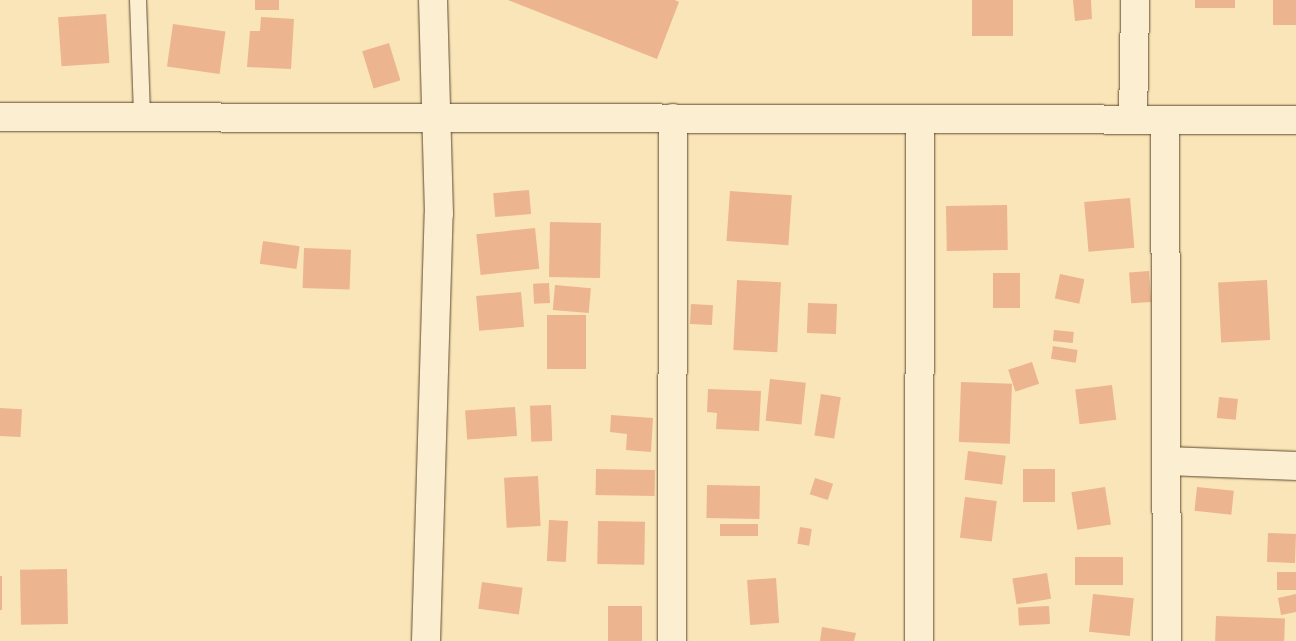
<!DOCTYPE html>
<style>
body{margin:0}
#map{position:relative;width:1296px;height:641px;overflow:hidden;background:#fae5b8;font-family:"IM FELL French Canon",serif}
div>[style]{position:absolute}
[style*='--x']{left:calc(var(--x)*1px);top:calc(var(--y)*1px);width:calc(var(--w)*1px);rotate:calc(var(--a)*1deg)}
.building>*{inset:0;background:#ecb48f;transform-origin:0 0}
.roads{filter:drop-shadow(0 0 1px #5f4a30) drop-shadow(0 0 1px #5f4a30)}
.service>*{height:16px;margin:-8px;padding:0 8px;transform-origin:8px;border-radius:8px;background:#fceed1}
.minor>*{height:28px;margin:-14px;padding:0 14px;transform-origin:14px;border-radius:14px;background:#fceed1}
span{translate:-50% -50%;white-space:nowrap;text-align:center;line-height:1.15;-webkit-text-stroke:5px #fceed1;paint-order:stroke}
</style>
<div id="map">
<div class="building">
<i style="left:255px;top:0;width:24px;height:10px"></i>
<i style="clip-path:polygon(508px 0,675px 0,679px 2px,657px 59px)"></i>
<i style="left:972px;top:0;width:41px;height:36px"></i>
<i style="clip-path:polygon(1073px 0,1091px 0,1092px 19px,1075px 21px)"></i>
<i style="left:1195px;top:0;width:40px;height:8px"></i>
<i style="left:1273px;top:0;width:23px;height:25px"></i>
<i style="left:106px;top:14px;width:49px;height:48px;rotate:86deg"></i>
<i style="clip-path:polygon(261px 17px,294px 19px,291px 69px,247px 67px,250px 31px,260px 31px)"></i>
<i style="left:173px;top:24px;width:53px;height:43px;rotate:8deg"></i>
<i style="left:389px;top:43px;width:39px;height:28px;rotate:73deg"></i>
<i style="left:529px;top:190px;width:24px;height:36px;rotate:85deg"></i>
<i style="left:730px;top:191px;width:62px;height:50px;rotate:4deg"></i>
<i style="left:1130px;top:198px;width:50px;height:46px;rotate:85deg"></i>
<i style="left:1007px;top:205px;width:45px;height:61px;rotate:89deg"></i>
<i style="left:550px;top:222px;width:51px;height:55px;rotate:1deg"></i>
<i style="left:535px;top:228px;width:41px;height:59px;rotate:84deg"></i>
<i style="left:263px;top:241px;width:37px;height:23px;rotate:8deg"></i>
<i style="left:304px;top:248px;width:47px;height:40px;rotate:2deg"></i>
<i style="left:1149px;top:271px;width:31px;height:20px;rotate:86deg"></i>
<i style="left:993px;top:273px;width:27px;height:35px"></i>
<i style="left:1060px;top:274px;width:25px;height:25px;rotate:12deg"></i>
<i style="left:737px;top:280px;width:44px;height:70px;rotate:3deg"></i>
<i style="left:1267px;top:280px;width:60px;height:49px;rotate:87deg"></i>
<i style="left:549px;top:283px;width:20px;height:16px;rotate:87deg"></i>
<i style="left:555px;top:285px;width:36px;height:25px;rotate:5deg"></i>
<i style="left:521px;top:292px;width:35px;height:45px;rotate:85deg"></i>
<i style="left:808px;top:303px;width:29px;height:30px;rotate:2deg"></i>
<i style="left:691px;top:304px;width:22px;height:20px;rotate:3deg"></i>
<i style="left:547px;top:315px;width:39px;height:54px"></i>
<i style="left:1054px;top:330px;width:20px;height:11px;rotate:6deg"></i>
<i style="left:1053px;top:346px;width:25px;height:13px;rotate:9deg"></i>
<i style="left:1032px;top:362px;width:23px;height:25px;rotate:72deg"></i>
<i style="left:770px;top:379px;width:36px;height:42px;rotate:6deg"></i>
<i style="left:961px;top:382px;width:51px;height:60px;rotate:2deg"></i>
<i style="left:1112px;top:385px;width:35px;height:37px;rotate:83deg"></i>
<i style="clip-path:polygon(708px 389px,761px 391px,759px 431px,716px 429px,717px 413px,707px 412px)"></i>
<i style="left:821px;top:394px;width:20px;height:42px;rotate:9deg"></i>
<i style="left:1219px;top:397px;width:19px;height:21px;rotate:6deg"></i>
<i style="left:551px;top:405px;width:36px;height:21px;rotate:88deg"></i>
<i style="left:515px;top:407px;width:29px;height:50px;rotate:86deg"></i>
<i style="left:0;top:408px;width:22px;height:28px;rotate:3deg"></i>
<i style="clip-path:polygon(611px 415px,653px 418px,651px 452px,626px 450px,627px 434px,610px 432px)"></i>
<i style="left:968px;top:451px;width:38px;height:29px;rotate:7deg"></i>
<i style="left:596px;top:469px;width:59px;height:26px;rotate:1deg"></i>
<i style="left:1055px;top:469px;width:33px;height:32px;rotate:90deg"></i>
<i style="left:538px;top:476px;width:50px;height:34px;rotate:87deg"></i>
<i style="left:815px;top:478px;width:19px;height:17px;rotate:18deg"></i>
<i style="left:707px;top:485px;width:53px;height:33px;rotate:1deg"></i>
<i style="left:1105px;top:487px;width:38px;height:34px;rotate:81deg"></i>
<i style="left:1197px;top:487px;width:37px;height:24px;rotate:6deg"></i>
<i style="left:965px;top:497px;width:32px;height:41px;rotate:7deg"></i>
<i style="left:549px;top:520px;width:19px;height:41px;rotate:3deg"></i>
<i style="left:598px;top:521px;width:47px;height:43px;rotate:1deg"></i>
<i style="left:720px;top:524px;width:38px;height:12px"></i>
<i style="left:800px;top:527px;width:12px;height:17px;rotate:9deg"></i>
<i style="left:1268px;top:533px;width:28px;height:29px;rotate:2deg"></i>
<i style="left:1075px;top:557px;width:48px;height:28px"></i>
<i style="left:67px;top:569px;width:55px;height:47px;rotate:89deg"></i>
<i style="left:1296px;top:572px;width:18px;height:19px;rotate:90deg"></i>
<i style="left:1047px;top:573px;width:26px;height:35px;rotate:81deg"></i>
<i style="left:0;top:576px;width:2px;height:34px"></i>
<i style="left:776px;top:578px;width:45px;height:29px;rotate:86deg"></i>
<i style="left:482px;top:582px;width:41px;height:27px;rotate:8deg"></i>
<i style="left:1093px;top:594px;width:41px;height:38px;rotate:6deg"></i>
<i style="clip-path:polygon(1296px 594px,1296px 612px,1281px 615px,1278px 598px)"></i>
<i style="left:608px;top:606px;width:34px;height:35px"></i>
<i style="left:1049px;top:606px;width:18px;height:31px;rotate:87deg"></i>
<i style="left:1216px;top:616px;width:69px;height:25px;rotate:2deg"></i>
<i style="clip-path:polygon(822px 627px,856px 633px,854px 641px,820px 641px)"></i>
</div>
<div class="roads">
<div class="service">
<i style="--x:138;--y:0;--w:117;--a:88"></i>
</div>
<div class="minor">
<i style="--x:0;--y:117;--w:1296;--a:0.13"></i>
<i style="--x:1133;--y:120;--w:120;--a:-89"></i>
<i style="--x:1165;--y:120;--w:521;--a:89.78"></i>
<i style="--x:1168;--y:461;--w:128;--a:2.2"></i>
<i style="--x:426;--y:641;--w:427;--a:-88.3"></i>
<i style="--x:439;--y:214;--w:214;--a:-91.6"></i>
<i style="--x:672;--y:641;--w:523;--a:-89.89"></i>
<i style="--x:919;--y:641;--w:522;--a:-89.89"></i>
</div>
</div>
</div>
